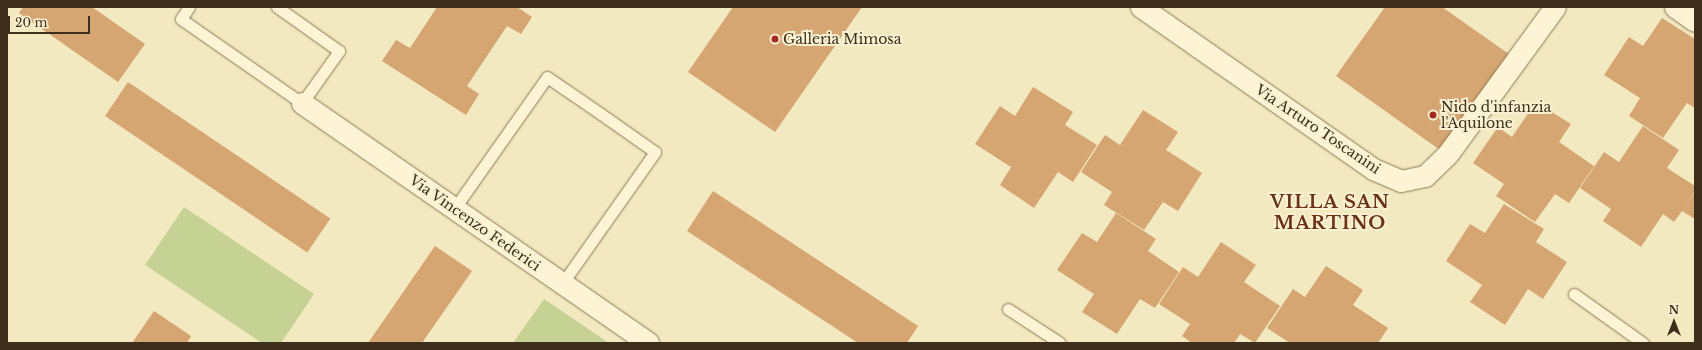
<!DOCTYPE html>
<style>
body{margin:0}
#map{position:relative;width:1702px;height:350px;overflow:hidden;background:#f3e9c1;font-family:"Libre Baskerville",serif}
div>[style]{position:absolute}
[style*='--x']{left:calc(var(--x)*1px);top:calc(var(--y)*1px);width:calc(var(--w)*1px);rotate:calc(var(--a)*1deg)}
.green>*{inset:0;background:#c5d293}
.building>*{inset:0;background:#d5a572;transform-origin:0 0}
.roads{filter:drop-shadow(0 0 1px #8f7956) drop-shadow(0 0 1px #8f7956)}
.lane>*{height:11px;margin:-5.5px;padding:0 5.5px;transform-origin:5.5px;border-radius:5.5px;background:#fcf4d5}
.street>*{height:21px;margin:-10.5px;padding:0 10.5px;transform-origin:10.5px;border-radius:10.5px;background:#fcf4d5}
.dots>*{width:11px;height:11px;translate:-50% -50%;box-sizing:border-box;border:2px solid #f9f1d1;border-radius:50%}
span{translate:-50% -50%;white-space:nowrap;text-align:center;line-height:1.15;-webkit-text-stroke:4px #f9f1d1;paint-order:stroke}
.poi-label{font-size:14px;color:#3d2f1c}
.left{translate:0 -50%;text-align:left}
.street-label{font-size:14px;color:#3d2f1c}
.district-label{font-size:18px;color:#6e3116;font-weight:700;letter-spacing:1px}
.frame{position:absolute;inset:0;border:8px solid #3d2f1c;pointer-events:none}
.north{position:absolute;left:1654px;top:302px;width:40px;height:40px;-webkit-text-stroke:3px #f9f1d1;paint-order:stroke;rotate:0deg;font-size:11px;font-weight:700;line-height:16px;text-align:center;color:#3d2f1c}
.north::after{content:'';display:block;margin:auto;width:14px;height:18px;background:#3d2f1c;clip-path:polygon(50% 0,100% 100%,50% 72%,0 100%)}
.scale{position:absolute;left:8px;top:16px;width:82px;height:18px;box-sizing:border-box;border:2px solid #3d2f1c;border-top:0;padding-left:5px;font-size:12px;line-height:14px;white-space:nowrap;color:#3d2f1c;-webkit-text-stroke:3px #f9f1d1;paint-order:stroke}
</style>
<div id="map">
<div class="green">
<i style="clip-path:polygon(184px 207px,314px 294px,281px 343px,262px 343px,145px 265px)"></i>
<i style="clip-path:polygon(544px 299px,609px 343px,513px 343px)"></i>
</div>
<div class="building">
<i style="clip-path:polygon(23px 7px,92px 7px,145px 44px,118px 82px,19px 13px)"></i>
<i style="clip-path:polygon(437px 7px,517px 7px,532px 17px,521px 34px,507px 26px,467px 86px,479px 94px,466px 115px,382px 61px,396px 40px,410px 48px)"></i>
<i style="clip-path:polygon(733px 7px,862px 7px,775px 132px,688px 72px)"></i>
<i style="clip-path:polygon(1385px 7px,1442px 7px,1516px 59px,1447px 155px,1336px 76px)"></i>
<i style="clip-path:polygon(1662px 18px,1695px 39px,1695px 108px,1687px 103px,1663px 138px,1629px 116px,1640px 98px,1604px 75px,1629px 37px,1643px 46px)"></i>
<i style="left:128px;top:82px;width:244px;height:41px;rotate:34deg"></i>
<i style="clip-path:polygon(1033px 87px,1073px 112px,1065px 125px,1097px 145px,1073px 182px,1058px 172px,1034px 208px,1000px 185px,1011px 167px,975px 144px,1000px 106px,1015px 116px)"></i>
<i style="clip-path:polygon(1536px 102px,1571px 124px,1559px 142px,1594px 166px,1569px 203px,1555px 194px,1535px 222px,1496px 196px,1504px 184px,1473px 163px,1498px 127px,1512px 137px)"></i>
<i style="clip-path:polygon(1143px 110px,1178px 132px,1166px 150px,1202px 173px,1178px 211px,1163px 202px,1144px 230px,1104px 205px,1112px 192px,1081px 172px,1105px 135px,1120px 145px)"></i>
<i style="clip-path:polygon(1643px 126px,1679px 150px,1667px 168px,1695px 186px,1695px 191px,1684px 207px,1695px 192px,1695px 219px,1682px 211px,1674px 222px,1663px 214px,1641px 247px,1603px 221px,1611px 209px,1580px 188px,1604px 152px,1619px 162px)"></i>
<i style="clip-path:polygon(713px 191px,918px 326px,907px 343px,858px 343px,687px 231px)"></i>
<i style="clip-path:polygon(1504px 204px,1544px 229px,1536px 242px,1567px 262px,1543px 299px,1528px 289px,1505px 325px,1470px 302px,1482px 285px,1446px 261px,1470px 224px,1485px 233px)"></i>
<i style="clip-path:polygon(1116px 213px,1156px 239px,1148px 251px,1179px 272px,1155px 308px,1140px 299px,1117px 334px,1082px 312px,1094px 294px,1057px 270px,1082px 233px,1097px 242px)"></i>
<i style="clip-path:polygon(1221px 242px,1256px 265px,1244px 282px,1280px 306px,1255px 343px,1240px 334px,1234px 343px,1192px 343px,1182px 336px,1190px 324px,1159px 304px,1183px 267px,1198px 277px)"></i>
<i style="clip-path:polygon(435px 246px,472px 271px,422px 343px,368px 343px)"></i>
<i style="clip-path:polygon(1326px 266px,1363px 290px,1353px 305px,1388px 328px,1378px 343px,1290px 343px,1267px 328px,1293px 289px,1305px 297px)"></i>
<i style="clip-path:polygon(154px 311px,191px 336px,187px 343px,132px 343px)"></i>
</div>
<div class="roads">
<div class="lane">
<i style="--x:189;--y:7;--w:14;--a:124"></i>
<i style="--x:181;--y:19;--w:147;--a:34.8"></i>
<i style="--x:302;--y:103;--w:64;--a:-54.6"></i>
<i style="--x:339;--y:51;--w:76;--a:-144.6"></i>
<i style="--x:454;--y:209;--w:161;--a:-54.8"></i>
<i style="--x:547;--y:77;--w:65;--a:34.4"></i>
<i style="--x:601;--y:114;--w:66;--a:35.1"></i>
<i style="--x:655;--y:152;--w:161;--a:125.2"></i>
<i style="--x:1574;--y:294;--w:85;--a:35.4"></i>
<i style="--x:1008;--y:309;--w:62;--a:33.2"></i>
</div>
<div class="street">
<i style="--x:1141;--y:7;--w:283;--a:34.9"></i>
<i style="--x:1373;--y:169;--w:30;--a:23"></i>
<i style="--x:1401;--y:181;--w:25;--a:-12"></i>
<i style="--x:1425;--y:176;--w:30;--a:-44"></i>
<i style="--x:1447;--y:155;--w:183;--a:-53.9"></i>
<i style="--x:1675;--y:7;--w:24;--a:35"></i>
<i style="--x:302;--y:103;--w:421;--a:34.7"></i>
</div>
</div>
<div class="dots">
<i style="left:775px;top:39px;background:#a52a1f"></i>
<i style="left:1433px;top:115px;background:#a52a1f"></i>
</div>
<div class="poi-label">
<span class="left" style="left:783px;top:39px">Galleria Mimosa</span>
<span class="left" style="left:1441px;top:115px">Nido d'infanzia<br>l'Aquilone</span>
</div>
<div class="street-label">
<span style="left:1318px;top:129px;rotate:34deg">Via Arturo Toscanini</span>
<span style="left:475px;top:223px;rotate:35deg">Via Vincenzo Federici</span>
</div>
<div class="district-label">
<span style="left:1330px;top:213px">VILLA SAN<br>MARTINO</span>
</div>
<div class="frame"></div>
<div class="north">N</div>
<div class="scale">20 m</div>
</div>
